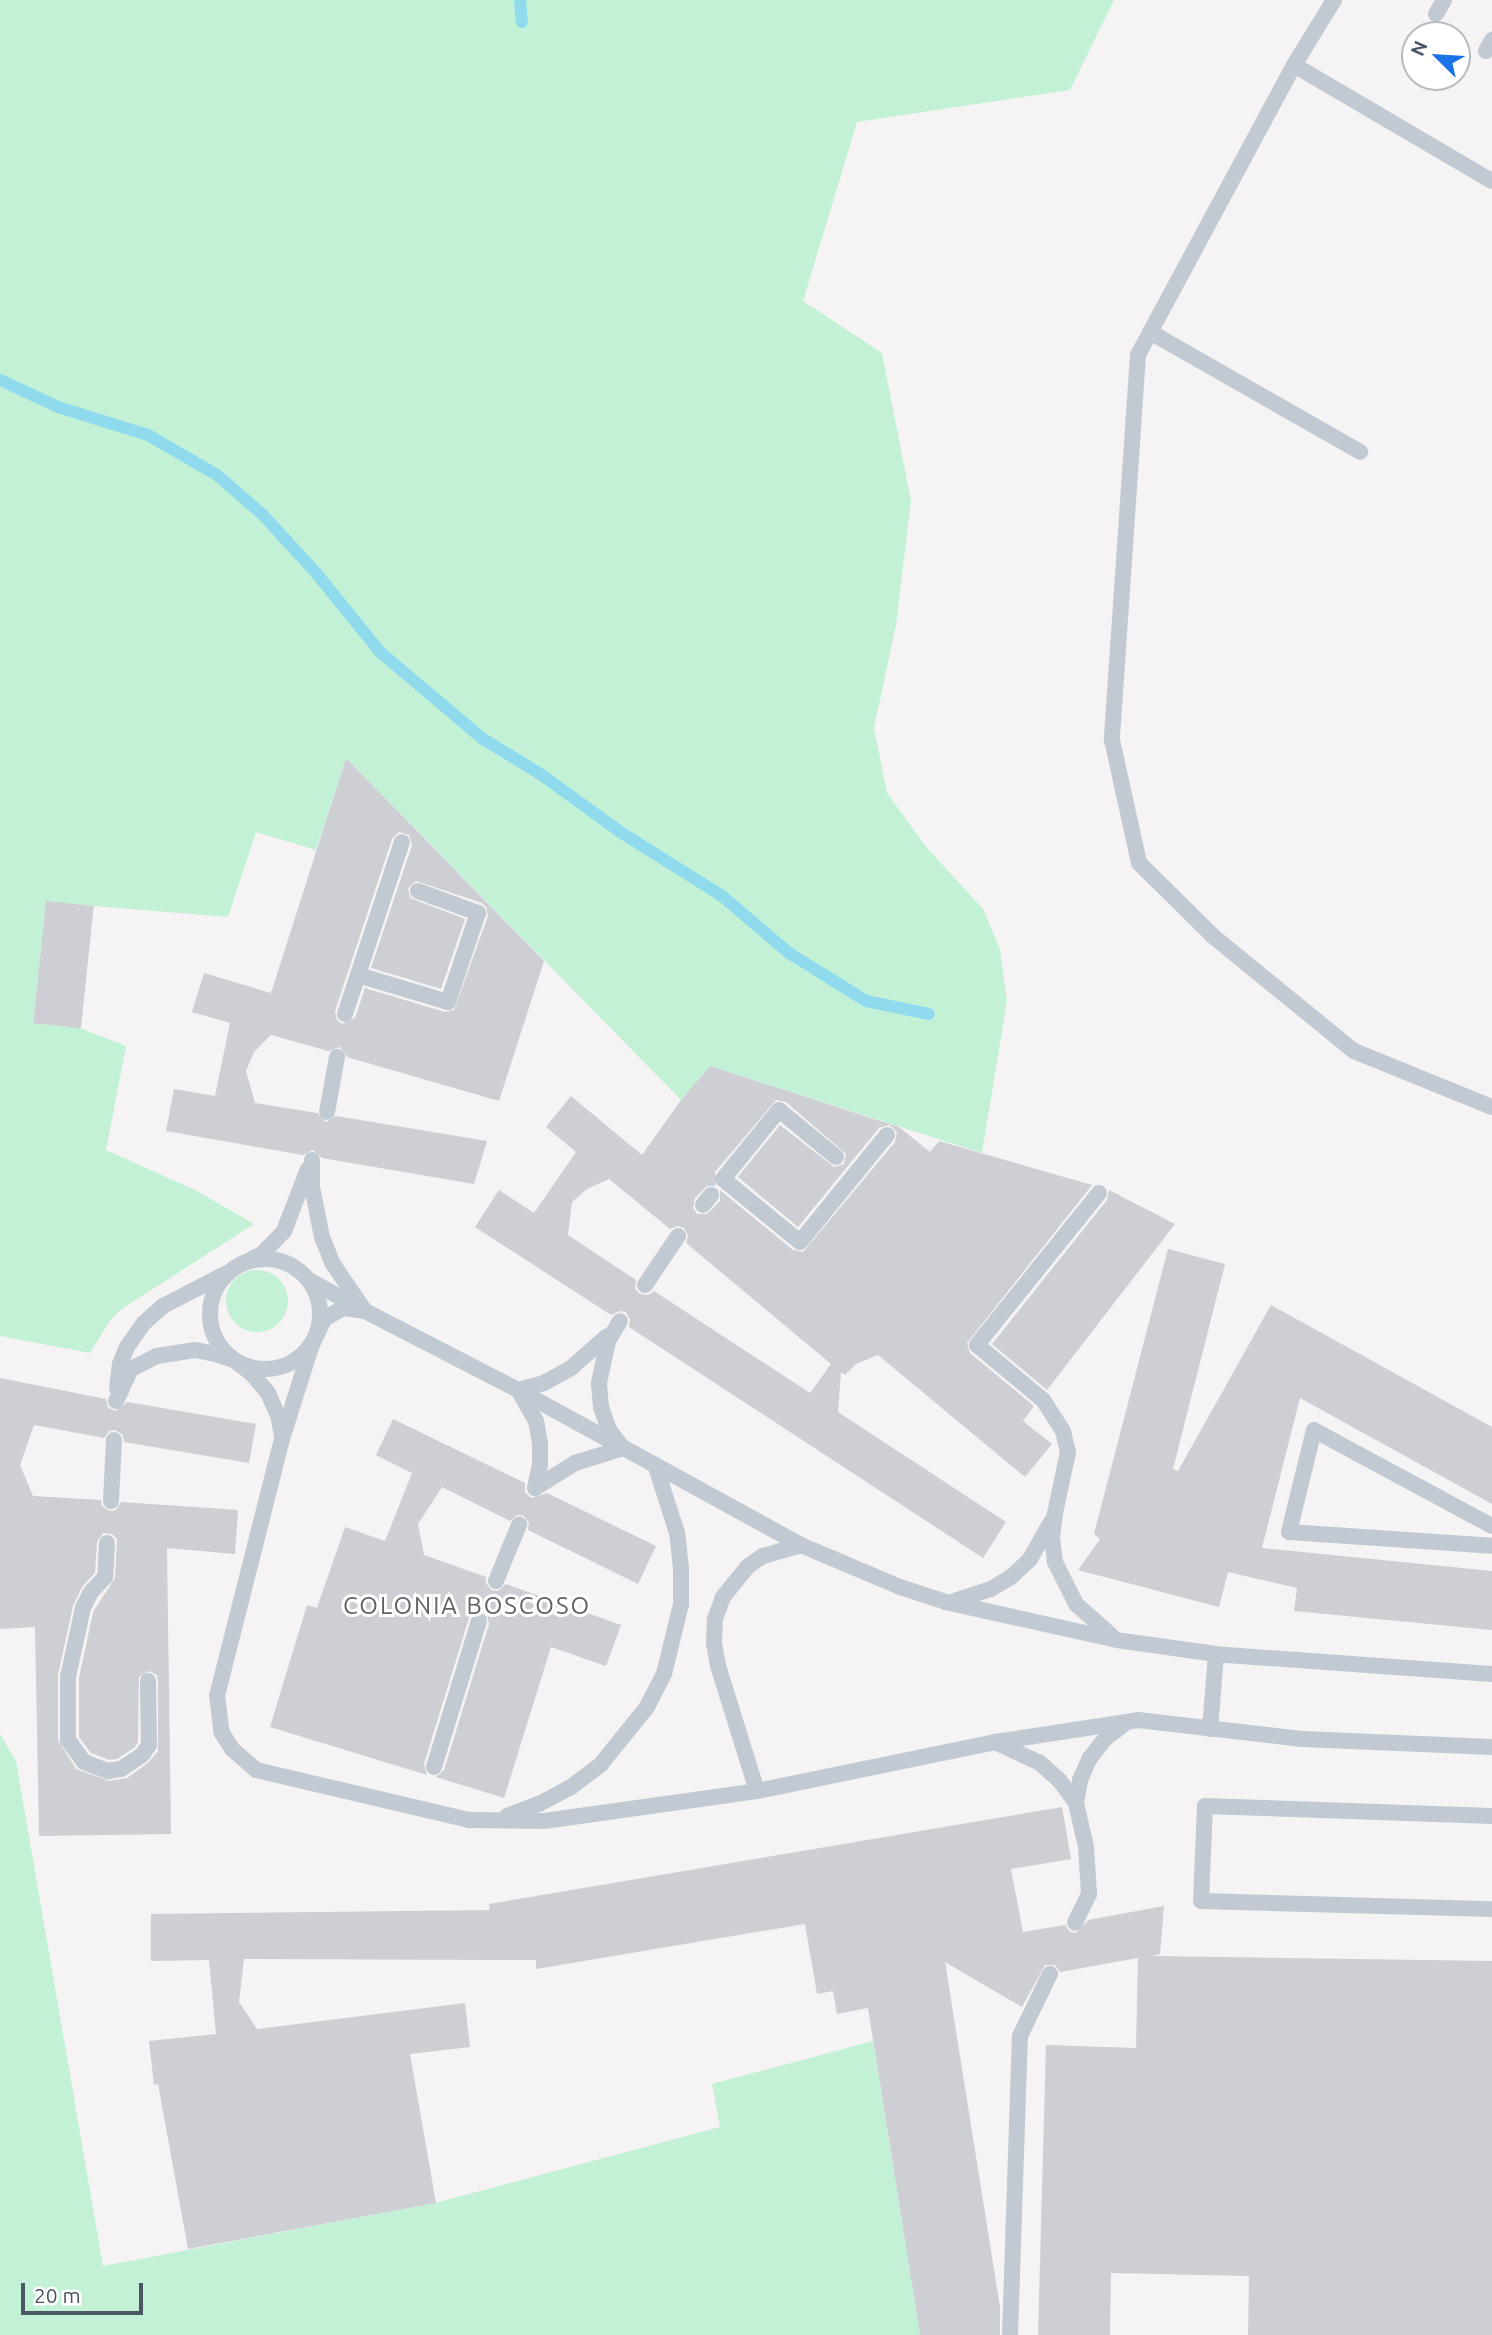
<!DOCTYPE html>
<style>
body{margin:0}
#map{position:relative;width:1492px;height:2335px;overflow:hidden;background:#f5f3f3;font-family:Ubuntu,sans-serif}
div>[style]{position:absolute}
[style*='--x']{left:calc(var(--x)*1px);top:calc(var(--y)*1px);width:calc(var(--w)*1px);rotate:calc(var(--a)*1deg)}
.green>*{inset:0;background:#c3f1d5}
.round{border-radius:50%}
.stream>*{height:12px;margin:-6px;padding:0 6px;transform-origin:6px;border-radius:6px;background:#90daee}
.building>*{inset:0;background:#cdcfd5;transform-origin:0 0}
.service>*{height:16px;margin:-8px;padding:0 8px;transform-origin:8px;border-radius:8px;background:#c1cad2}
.service>.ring{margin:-8px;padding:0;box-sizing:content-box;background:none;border:16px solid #c1cad2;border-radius:50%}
span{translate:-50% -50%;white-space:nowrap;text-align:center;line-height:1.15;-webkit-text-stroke:6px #fff;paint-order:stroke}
.neighbourhood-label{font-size:24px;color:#5f6368;letter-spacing:2px}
.north{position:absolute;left:1401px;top:21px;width:70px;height:70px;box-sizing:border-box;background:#fff;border:2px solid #b7bbc0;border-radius:50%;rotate:294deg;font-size:19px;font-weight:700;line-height:28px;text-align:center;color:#4a5661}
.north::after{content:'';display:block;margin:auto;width:24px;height:32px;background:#1a73e8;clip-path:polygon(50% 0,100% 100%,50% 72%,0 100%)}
.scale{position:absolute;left:21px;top:2283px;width:122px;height:32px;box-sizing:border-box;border:4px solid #4a5661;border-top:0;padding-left:9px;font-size:21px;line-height:24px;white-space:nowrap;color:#4a5661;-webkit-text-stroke:5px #fff;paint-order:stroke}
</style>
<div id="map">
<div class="green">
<i style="clip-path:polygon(0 0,1114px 0,1070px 90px,857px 122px,803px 301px,882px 353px,911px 501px,896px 625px,874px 728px,887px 793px,927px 848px,983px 909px,1000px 949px,1007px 1001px,982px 1153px,710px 1066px,681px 1100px,346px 758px,316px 850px,256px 832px,228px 917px,46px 902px,33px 1023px,80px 1028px,126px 1046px,106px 1150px,197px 1191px,254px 1224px,120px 1310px,109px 1322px,90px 1353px,0 1336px)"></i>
<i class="round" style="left:226px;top:1270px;width:62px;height:62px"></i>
<i style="clip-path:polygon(0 1734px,16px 1761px,103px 2266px,435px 2203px,720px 2127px,712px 2084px,873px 2041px,920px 2335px,0 2335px)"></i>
</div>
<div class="stream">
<i style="--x:520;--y:0;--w:22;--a:85"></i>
<i style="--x:0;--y:380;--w:64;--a:25"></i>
<i style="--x:58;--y:407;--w:94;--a:17.3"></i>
<i style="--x:148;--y:435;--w:80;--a:30.1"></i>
<i style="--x:217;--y:475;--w:61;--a:41"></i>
<i style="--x:263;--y:515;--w:80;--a:47.5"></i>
<i style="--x:317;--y:574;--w:100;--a:51.1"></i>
<i style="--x:380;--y:652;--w:135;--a:40.2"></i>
<i style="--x:483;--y:739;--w:66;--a:31.3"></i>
<i style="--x:539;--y:773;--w:102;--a:35.9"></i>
<i style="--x:622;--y:833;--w:118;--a:32.2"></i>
<i style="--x:722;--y:896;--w:88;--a:40.4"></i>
<i style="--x:789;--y:953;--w:91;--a:31.9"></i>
<i style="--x:866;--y:1001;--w:64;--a:11.7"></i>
</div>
<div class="building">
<i style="clip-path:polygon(evenodd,346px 758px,544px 961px,499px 1101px,347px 1057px,340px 1047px,328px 1051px,271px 1035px,254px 1052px,246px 1071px,255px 1103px,317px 1113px,326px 1122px,336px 1116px,487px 1141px,474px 1184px,322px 1158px,313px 1150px,303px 1155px,166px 1131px,174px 1089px,215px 1096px,230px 1023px,192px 1012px,204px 973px,271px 993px,346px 758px,399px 832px,409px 835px,412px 845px,371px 968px,441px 989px,465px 919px,410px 898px,408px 888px,416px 881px,482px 903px,486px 907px,488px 916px,454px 1010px,445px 1012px,365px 988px,355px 1018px,342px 1024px,337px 1020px,335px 1011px,392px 839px,399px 832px)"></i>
<i style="left:46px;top:901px;width:48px;height:123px;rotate:6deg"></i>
<i style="clip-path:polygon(evenodd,710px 1066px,899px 1127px,930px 1152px,939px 1141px,1092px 1185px,967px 1343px,970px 1353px,1034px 1406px,1023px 1421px,1052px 1444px,1025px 1477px,878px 1355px,856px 1364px,845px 1375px,841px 1372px,838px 1412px,1006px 1522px,983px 1558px,629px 1327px,630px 1320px,626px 1312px,620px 1311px,611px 1315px,475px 1227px,499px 1190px,534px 1213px,576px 1152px,546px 1127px,571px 1096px,642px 1155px,681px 1100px,710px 1066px,776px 1100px,786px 1102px,846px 1154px,844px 1164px,834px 1167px,780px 1125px,738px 1177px,798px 1227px,879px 1128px,889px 1125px,897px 1132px,895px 1142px,803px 1252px,793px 1250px,720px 1190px,720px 1201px,707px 1214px,697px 1214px,693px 1208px,695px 1198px,707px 1186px,715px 1186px,715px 1172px,776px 1100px,710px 1066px,609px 1179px,670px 1229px,678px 1226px,684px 1228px,688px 1236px,686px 1243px,831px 1364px,810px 1393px,654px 1291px,649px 1295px,640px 1294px,635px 1289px,636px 1280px,568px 1235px,572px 1202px,587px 1189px,609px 1179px)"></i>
<i style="clip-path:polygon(1109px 1190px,1175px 1224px,1047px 1390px,992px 1344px,1107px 1200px)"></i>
<i style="clip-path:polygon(1168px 1249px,1225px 1264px,1173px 1469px,1178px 1471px,1271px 1305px,1492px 1427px,1492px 1504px,1300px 1398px,1262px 1548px,1492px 1571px,1492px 1630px,1294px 1611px,1297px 1588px,1228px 1572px,1219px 1607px,1078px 1570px,1100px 1539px,1094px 1534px)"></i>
<i style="clip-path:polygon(evenodd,0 1378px,106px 1399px,108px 1408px,116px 1411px,127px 1402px,256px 1424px,249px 1463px,124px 1442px,123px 1435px,115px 1430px,109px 1431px,104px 1438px,34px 1425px,20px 1465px,33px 1496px,101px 1500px,102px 1506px,110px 1511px,116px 1510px,121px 1502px,238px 1510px,235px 1554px,167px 1548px,171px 1834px,39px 1836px,35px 1627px,0 1629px,0 1378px,103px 1533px,112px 1534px,117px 1539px,115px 1578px,93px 1612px,79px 1678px,79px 1737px,91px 1753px,109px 1760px,117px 1759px,135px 1747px,138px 1742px,139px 1677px,149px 1671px,157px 1675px,158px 1681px,158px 1751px,148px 1763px,127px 1778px,109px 1781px,76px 1769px,58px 1740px,58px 1675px,73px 1606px,82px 1587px,95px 1573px,97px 1542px,103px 1533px)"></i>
<i style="clip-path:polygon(393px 1419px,525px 1483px,525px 1492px,531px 1498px,547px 1493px,656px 1546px,638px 1584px,528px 1530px,529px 1523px,524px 1516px,517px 1515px,510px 1521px,442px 1487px,418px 1524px,424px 1555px,486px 1577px,486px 1583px,491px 1590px,498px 1591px,506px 1584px,621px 1625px,606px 1666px,551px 1647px,504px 1798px,436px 1777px,444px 1770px,489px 1624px,487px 1614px,481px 1611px,472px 1613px,469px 1618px,424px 1764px,427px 1775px,270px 1727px,307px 1605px,317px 1608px,345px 1527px,385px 1541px,412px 1473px,376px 1455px)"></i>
<i style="clip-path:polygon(1062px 1807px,1071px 1859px,1011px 1869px,1023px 1932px,1065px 1925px,1070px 1932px,1076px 1933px,1088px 1920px,1164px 1906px,1160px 1954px,1151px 1956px,1492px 1961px,1492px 2335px,1248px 2335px,1249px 2276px,1111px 2273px,1110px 2335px,1038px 2335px,1046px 2045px,1136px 2048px,1138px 1958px,1060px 1972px,1055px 1965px,1045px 1965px,1022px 2007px,945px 1962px,1000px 2307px,1000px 2335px,920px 2335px,868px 2008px,837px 2014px,833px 1991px,817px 1994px,805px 1924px,536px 1969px,536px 1960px,244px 1959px,239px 2002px,257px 2029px,465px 2003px,470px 2047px,410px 2054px,436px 2203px,188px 2249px,158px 2084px,154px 2085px,149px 2041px,216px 2034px,209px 1960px,151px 1961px,151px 1914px,490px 1910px,489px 1904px)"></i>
</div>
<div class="service">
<i style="--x:1334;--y:0;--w:76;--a:121.6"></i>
<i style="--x:1294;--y:65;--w:329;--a:118.3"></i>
<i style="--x:1138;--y:355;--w:386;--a:93.9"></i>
<i style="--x:1112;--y:740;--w:126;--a:77.6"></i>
<i style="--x:1139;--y:863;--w:105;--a:44.6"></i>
<i style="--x:1214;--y:937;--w:181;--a:39.2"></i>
<i style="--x:1354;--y:1051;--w:149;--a:22.1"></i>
<i style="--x:1436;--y:14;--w:16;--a:-60"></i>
<i style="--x:1486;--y:51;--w:13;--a:-61"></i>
<i style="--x:1294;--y:65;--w:229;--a:30.4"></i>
<i style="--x:1150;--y:332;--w:242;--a:29.7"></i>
<i style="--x:358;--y:975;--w:94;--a:16.7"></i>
<i style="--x:448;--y:1002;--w:94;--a:-71.4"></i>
<i style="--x:478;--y:913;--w:64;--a:-159.9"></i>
<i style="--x:345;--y:1014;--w:181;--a:-71.7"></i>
<i style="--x:327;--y:1112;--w:56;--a:-79.7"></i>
<i style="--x:836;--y:1157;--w:74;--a:-140.5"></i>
<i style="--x:779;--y:1110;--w:89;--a:129.1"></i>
<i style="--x:723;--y:1179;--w:99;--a:39.3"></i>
<i style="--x:800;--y:1242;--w:138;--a:-50.9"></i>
<i style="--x:312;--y:1160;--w:27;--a:90"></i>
<i style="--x:312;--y:1187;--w:51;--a:78.7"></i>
<i style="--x:322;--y:1237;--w:29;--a:68"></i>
<i style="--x:333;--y:1264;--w:57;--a:55.8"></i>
<i style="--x:1099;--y:1193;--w:195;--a:128.8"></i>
<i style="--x:977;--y:1345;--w:86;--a:39.8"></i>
<i style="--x:1043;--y:1400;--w:37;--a:57"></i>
<i style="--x:1063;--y:1431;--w:22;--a:77"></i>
<i style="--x:1068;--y:1452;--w:62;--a:102"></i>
<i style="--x:1055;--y:1513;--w:25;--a:97"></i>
<i style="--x:1052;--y:1538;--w:24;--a:83"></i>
<i style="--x:1055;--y:1562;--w:47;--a:63.4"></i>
<i style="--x:1076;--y:1604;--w:48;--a:41.6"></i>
<i style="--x:703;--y:1205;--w:13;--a:-51"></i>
<i style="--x:252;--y:1259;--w:11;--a:-27"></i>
<i style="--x:262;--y:1254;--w:32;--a:-46"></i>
<i style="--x:284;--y:1231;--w:66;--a:-68.8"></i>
<i class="ring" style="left:210px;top:1259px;width:94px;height:94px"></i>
<i style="--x:309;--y:1280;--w:54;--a:29"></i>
<i style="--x:645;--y:1285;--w:59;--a:-56"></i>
<i style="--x:117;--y:1388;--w:24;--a:-83"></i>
<i style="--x:120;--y:1364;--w:18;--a:-68"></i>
<i style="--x:127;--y:1347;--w:29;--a:-55"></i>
<i style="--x:144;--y:1323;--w:25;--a:-42"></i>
<i style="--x:163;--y:1306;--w:70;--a:-27.3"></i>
<i style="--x:116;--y:1401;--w:35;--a:-65"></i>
<i style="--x:131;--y:1369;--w:29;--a:-27"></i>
<i style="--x:157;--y:1356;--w:39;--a:-9"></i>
<i style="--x:196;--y:1350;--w:19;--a:12"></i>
<i style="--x:215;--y:1354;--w:20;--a:18"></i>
<i style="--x:234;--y:1360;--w:24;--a:38"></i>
<i style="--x:253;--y:1375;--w:23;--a:50"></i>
<i style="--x:268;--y:1393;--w:24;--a:66"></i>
<i style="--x:278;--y:1415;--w:20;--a:79"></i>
<i style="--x:535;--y:1488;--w:47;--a:-32"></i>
<i style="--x:575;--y:1463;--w:50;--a:-17.4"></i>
<i style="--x:623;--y:1448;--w:23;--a:-128"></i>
<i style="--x:609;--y:1430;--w:24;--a:-109"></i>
<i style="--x:601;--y:1407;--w:24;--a:-95"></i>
<i style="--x:599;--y:1383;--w:43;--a:-77.9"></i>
<i style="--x:608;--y:1341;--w:23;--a:-59"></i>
<i style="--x:535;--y:1488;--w:24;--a:-78"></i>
<i style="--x:540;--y:1465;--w:22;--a:-90"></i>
<i style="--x:540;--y:1443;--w:22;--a:-100"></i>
<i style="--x:536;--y:1421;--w:36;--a:-120"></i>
<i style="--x:518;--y:1390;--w:27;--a:-15"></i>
<i style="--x:544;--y:1383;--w:31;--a:-29"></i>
<i style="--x:571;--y:1368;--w:48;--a:-41.6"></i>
<i style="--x:111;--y:1501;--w:61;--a:-87.2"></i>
<i style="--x:1492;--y:1526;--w:202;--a:-151.7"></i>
<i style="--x:1314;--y:1430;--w:105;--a:103.8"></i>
<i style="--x:1289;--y:1532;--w:203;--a:3.9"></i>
<i style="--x:107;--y:1543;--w:34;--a:93"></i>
<i style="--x:105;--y:1577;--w:21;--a:133"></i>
<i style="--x:91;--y:1592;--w:18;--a:117"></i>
<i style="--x:83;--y:1608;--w:71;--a:102.3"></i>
<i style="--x:68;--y:1677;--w:63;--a:90"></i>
<i style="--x:68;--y:1740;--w:27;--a:54"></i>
<i style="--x:84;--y:1762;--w:26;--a:21"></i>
<i style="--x:108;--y:1771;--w:13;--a:-9"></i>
<i style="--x:121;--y:1769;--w:25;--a:-34"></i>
<i style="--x:142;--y:1755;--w:12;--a:-55"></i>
<i style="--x:149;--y:1745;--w:64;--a:-90.9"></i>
<i style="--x:496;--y:1581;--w:61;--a:-67.7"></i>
<i style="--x:954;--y:1601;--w:39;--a:-18"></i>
<i style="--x:991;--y:1589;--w:23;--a:-31"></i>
<i style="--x:1011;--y:1577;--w:26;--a:-43"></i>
<i style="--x:1030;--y:1559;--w:43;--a:-60.4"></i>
<i style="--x:1492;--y:1674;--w:277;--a:-175.9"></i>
<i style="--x:1216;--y:1654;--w:100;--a:-172"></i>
<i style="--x:1117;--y:1640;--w:175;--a:-167.5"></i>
<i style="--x:946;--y:1602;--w:48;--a:-161.9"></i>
<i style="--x:900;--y:1587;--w:108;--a:-157"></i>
<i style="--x:801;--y:1545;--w:323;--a:-151.3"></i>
<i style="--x:518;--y:1390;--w:172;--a:-152.7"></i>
<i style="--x:365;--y:1311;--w:22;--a:-172"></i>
<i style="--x:343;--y:1308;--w:22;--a:150"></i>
<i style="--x:324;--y:1319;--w:31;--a:115"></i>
<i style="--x:311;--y:1347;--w:96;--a:107.5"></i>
<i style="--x:282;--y:1439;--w:264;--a:104.2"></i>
<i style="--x:217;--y:1695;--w:38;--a:83"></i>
<i style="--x:222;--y:1733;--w:19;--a:58"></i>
<i style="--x:232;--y:1749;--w:32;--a:41"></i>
<i style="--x:256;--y:1770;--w:220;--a:13.2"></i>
<i style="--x:470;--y:1820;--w:74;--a:0.8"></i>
<i style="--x:544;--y:1821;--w:215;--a:-8"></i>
<i style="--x:757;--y:1791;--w:243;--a:-11.6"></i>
<i style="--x:995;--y:1742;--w:145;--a:-8.7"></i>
<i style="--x:1138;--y:1720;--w:165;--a:6.6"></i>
<i style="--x:1302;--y:1739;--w:190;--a:2.4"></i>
<i style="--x:1210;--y:1729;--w:75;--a:-85.4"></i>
<i style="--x:997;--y:1743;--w:47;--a:24.9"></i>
<i style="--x:1040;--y:1763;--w:27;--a:42"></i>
<i style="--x:1060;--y:1781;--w:27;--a:54"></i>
<i style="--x:1076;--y:1803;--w:45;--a:77.2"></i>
<i style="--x:1086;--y:1847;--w:47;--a:86.3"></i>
<i style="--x:1089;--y:1894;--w:32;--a:116"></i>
<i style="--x:434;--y:1767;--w:153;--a:-72.9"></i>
<i style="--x:757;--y:1791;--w:131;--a:-107.3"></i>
<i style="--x:718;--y:1666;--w:23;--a:-100"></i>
<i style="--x:714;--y:1643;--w:24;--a:-88"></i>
<i style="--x:715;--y:1619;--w:23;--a:-70"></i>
<i style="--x:723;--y:1597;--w:38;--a:-51"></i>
<i style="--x:747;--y:1567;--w:19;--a:-35"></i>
<i style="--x:763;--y:1556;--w:40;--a:-16"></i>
<i style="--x:1076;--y:1803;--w:23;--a:-80"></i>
<i style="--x:1080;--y:1780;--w:24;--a:-66"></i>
<i style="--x:1090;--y:1758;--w:24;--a:-52"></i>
<i style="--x:1105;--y:1739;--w:23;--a:-38"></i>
<i style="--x:507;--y:1816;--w:34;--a:-21"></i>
<i style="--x:539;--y:1804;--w:36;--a:-28"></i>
<i style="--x:571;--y:1787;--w:38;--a:-37"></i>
<i style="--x:601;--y:1764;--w:73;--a:-51.1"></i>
<i style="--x:647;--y:1707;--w:37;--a:-63"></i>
<i style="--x:664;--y:1674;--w:72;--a:-76.3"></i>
<i style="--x:681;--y:1604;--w:35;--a:-90"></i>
<i style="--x:681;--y:1569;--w:36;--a:-96"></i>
<i style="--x:677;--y:1533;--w:72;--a:-107.7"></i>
<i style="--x:1492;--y:1816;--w:287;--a:-178"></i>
<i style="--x:1205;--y:1806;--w:95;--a:92.4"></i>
<i style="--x:1201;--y:1901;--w:291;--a:1.6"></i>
<i style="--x:1010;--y:2335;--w:299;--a:-88.1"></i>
<i style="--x:1020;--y:2036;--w:69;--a:-64.2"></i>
</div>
<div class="neighbourhood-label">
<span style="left:467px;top:1606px">COLONIA BOSCOSO</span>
</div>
<div class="north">N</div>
<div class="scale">20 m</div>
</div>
